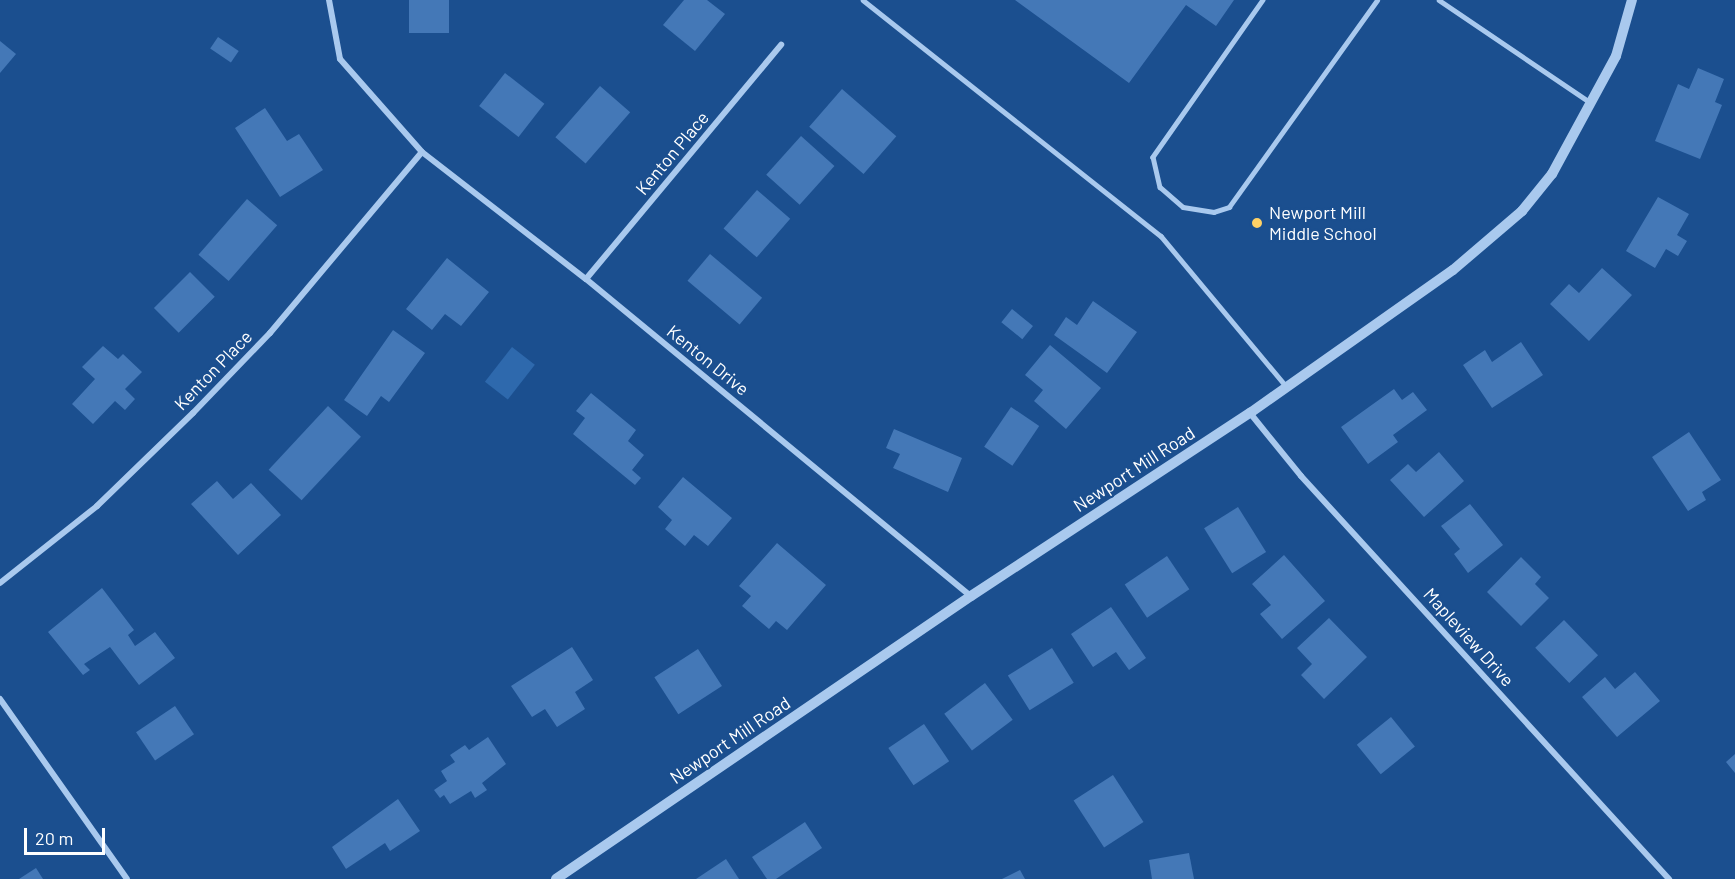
<!DOCTYPE html>
<style>
body{margin:0}
#map{position:relative;width:1735px;height:879px;overflow:hidden;background:#1b4f8f;font-family:Barlow,sans-serif}
div>[style]{position:absolute}
[style*='--x']{left:calc(var(--x)*1px);top:calc(var(--y)*1px);width:calc(var(--w)*1px);rotate:calc(var(--a)*1deg)}
.green>*{inset:0;background:#2e69ad;transform-origin:0 0}
.building>*{inset:0;background:#4478b7;transform-origin:0 0}
.service>*{height:4.5px;margin:-2.25px;padding:0 2.25px;transform-origin:2.25px;border-radius:2.25px;background:#a9c9ee}
.minor>*{height:6px;margin:-3px;padding:0 3px;transform-origin:3px;border-radius:3px;background:#a9c9ee}
.tertiary>*{height:10px;margin:-5px;padding:0 5px;transform-origin:5px;border-radius:5px;background:#a9c9ee}
.dots>*{width:16px;height:16px;translate:-50% -50%;box-sizing:border-box;border:3px solid #1b4f8f;border-radius:50%}
span{translate:-50% -50%;white-space:nowrap;text-align:center;line-height:1.15;-webkit-text-stroke:4.5px #1b4f8f;paint-order:stroke}
.street-label{font-size:18px;color:#fff}
.poi-label{font-size:18px;color:#fff}
.left{translate:0 -50%;text-align:left}
.scale{position:absolute;left:24px;top:828px;width:81px;height:27px;box-sizing:border-box;border:3px solid #fff;border-top:0;padding-left:8px;font-size:18px;line-height:21px;white-space:nowrap;color:#fff;-webkit-text-stroke:4px #1b4f8f;paint-order:stroke}
</style>
<div id="map">
<div class="green">
<i style="left:512px;top:347px;width:29px;height:44px;rotate:38deg"></i>
</div>
<div class="building">
<i style="left:409px;top:0;width:40px;height:33px"></i>
<i style="clip-path:polygon(684px 0,707px 0,725px 14px,695px 51px,663px 25px)"></i>
<i style="clip-path:polygon(1015px 0,1234px 0,1216px 26px,1186px 5px,1129px 83px)"></i>
<i style="left:218px;top:37px;width:25px;height:14px;rotate:34deg"></i>
<i style="clip-path:polygon(0 41px,16px 54px,0 73px)"></i>
<i style="clip-path:polygon(1698px 68px,1724px 79px,1715px 102px,1722px 105px,1700px 159px,1655px 141px,1678px 84px,1689px 89px)"></i>
<i style="left:505px;top:73px;width:50px;height:42px;rotate:38deg"></i>
<i style="left:600px;top:86px;width:40px;height:68px;rotate:41deg"></i>
<i style="left:842px;top:89px;width:72px;height:50px;rotate:41deg"></i>
<i style="clip-path:polygon(265px 108px,287px 141px,299px 134px,323px 170px,280px 197px,235px 128px)"></i>
<i style="left:801px;top:136px;width:45px;height:52px;rotate:42deg"></i>
<i style="left:757px;top:190px;width:44px;height:51px;rotate:41deg"></i>
<i style="clip-path:polygon(1658px 197px,1689px 214px,1677px 235px,1687px 241px,1678px 256px,1666px 249px,1655px 268px,1626px 251px)"></i>
<i style="left:247px;top:199px;width:40px;height:74px;rotate:41deg"></i>
<i style="left:710px;top:254px;width:68px;height:35px;rotate:40deg"></i>
<i style="clip-path:polygon(447px 258px,489px 292px,461px 326px,445px 314px,432px 330px,406px 309px)"></i>
<i style="clip-path:polygon(1602px 268px,1632px 295px,1589px 341px,1550px 304px,1569px 284px,1579px 293px)"></i>
<i style="left:190px;top:272px;width:35px;height:51px;rotate:45deg"></i>
<i style="clip-path:polygon(1093px 301px,1137px 332px,1107px 373px,1054px 335px,1066px 317px,1077px 325px)"></i>
<i style="left:1012px;top:309px;width:27px;height:17px;rotate:39deg"></i>
<i style="clip-path:polygon(393px 330px,425px 353px,389px 402px,381px 396px,367px 416px,344px 400px)"></i>
<i style="clip-path:polygon(1521px 342px,1543px 375px,1492px 408px,1463px 365px,1485px 350px,1492px 362px)"></i>
<i style="clip-path:polygon(1050px 345px,1101px 388px,1066px 429px,1034px 401px,1043px 390px,1025px 375px)"></i>
<i style="clip-path:polygon(103px 346px,118px 359px,123px 354px,142px 372px,125px 389px,135px 399px,125px 410px,115px 401px,93px 424px,72px 404px,95px 379px,82px 367px)"></i>
<i style="clip-path:polygon(1394px 389px,1402px 400px,1413px 392px,1427px 410px,1393px 435px,1398px 442px,1368px 464px,1341px 427px)"></i>
<i style="clip-path:polygon(591px 393px,636px 430px,628px 441px,644px 455px,632px 470px,641px 478px,635px 485px,573px 434px,585px 418px,576px 411px)"></i>
<i style="left:328px;top:406px;width:45px;height:87px;rotate:43deg"></i>
<i style="left:1011px;top:407px;width:34px;height:48px;rotate:34deg"></i>
<i style="clip-path:polygon(894px 429px,962px 458px,948px 492px,893px 468px,900px 454px,886px 448px)"></i>
<i style="clip-path:polygon(1689px 432px,1721px 480px,1702px 492px,1706px 500px,1688px 511px,1652px 457px)"></i>
<i style="clip-path:polygon(1439px 452px,1464px 481px,1424px 517px,1390px 480px,1408px 464px,1416px 472px)"></i>
<i style="clip-path:polygon(683px 477px,732px 518px,708px 546px,694px 535px,685px 546px,665px 529px,672px 520px,658px 507px)"></i>
<i style="clip-path:polygon(217px 481px,233px 499px,251px 483px,281px 515px,238px 555px,191px 504px)"></i>
<i style="clip-path:polygon(1470px 504px,1503px 545px,1468px 573px,1454px 554px,1460px 549px,1441px 526px)"></i>
<i style="left:1238px;top:507px;width:53px;height:40px;rotate:58deg"></i>
<i style="clip-path:polygon(777px 543px,826px 585px,787px 630px,776px 621px,769px 629px,742px 606px,751px 596px,739px 586px)"></i>
<i style="clip-path:polygon(1284px 555px,1325px 601px,1282px 639px,1260px 614px,1271px 605px,1252px 584px)"></i>
<i style="left:1167px;top:556px;width:40px;height:51px;rotate:56deg"></i>
<i style="clip-path:polygon(1521px 557px,1541px 577px,1535px 584px,1549px 598px,1521px 626px,1487px 592px)"></i>
<i style="clip-path:polygon(102px 588px,134px 630px,128px 635px,135px 646px,155px 632px,175px 658px,139px 685px,110px 647px,84px 664px,90px 670px,83px 675px,48px 632px)"></i>
<i style="clip-path:polygon(1111px 607px,1146px 658px,1129px 670px,1116px 652px,1093px 667px,1071px 634px)"></i>
<i style="clip-path:polygon(1329px 618px,1367px 657px,1324px 699px,1301px 675px,1312px 664px,1297px 648px)"></i>
<i style="left:1564px;top:620px;width:49px;height:40px;rotate:46deg"></i>
<i style="clip-path:polygon(572px 647px,593px 680px,575px 692px,585px 709px,557px 727px,545px 709px,532px 717px,511px 686px)"></i>
<i style="left:1052px;top:648px;width:41px;height:52px;rotate:58deg"></i>
<i style="left:698px;top:649px;width:44px;height:52px;rotate:57deg"></i>
<i style="clip-path:polygon(1635px 672px,1660px 701px,1617px 737px,1582px 697px,1605px 677px,1615px 689px)"></i>
<i style="left:985px;top:683px;width:46px;height:51px;rotate:53deg"></i>
<i style="left:175px;top:706px;width:34px;height:47px;rotate:56deg"></i>
<i style="left:1391px;top:717px;width:38px;height:44px;rotate:51deg"></i>
<i style="left:924px;top:724px;width:45px;height:43px;rotate:56deg"></i>
<i style="clip-path:polygon(488px 737px,506px 764px,482px 783px,487px 790px,475px 798px,471px 791px,450px 804px,444px 795px,440px 798px,434px 790px,447px 781px,441px 771px,455px 762px,450px 755px,465px 745px,469px 750px)"></i>
<i style="clip-path:polygon(1735px 754px,1735px 773px,1726px 762px)"></i>
<i style="left:1113px;top:775px;width:56px;height:47px;rotate:57deg"></i>
<i style="clip-path:polygon(398px 799px,420px 831px,390px 851px,385px 843px,346px 869px,332px 847px)"></i>
<i style="clip-path:polygon(805px 822px,822px 848px,776px 879px,767px 879px,752px 857px)"></i>
<i style="clip-path:polygon(1189px 853px,1194px 879px,1152px 879px,1149px 860px)"></i>
<i style="clip-path:polygon(726px 859px,739px 879px,696px 879px)"></i>
<i style="clip-path:polygon(36px 868px,43px 879px,19px 879px)"></i>
<i style="clip-path:polygon(1020px 870px,1025px 879px,1002px 879px)"></i>
</div>
<div class="service">
<i style="--x:863;--y:0;--w:380;--a:38.4"></i>
<i style="--x:1161;--y:236;--w:197;--a:50.2"></i>
<i style="--x:1263;--y:0;--w:192;--a:125"></i>
<i style="--x:1153;--y:157;--w:31;--a:77"></i>
<i style="--x:1160;--y:187;--w:30;--a:41"></i>
<i style="--x:1183;--y:207;--w:31;--a:9"></i>
<i style="--x:1214;--y:212;--w:16;--a:-18"></i>
<i style="--x:1229;--y:207;--w:254;--a:-54.4"></i>
<i style="--x:1439;--y:0;--w:184;--a:34.1"></i>
</div>
<div class="minor">
<i style="--x:329;--y:0;--w:60;--a:79.4"></i>
<i style="--x:340;--y:59;--w:124;--a:48.6"></i>
<i style="--x:422;--y:152;--w:207;--a:37.8"></i>
<i style="--x:586;--y:279;--w:499;--a:39.5"></i>
<i style="--x:586;--y:279;--w:305;--a:-50.2"></i>
<i style="--x:1250;--y:413;--w:81;--a:51"></i>
<i style="--x:1301;--y:476;--w:546;--a:47.6"></i>
<i style="--x:0;--y:583;--w:124;--a:-38.4"></i>
<i style="--x:97;--y:506;--w:134;--a:-44.1"></i>
<i style="--x:193;--y:413;--w:111;--a:-46.1"></i>
<i style="--x:270;--y:333;--w:236;--a:-50"></i>
<i style="--x:0;--y:699;--w:220;--a:54.8"></i>
</div>
<div class="tertiary">
<i style="--x:556;--y:879;--w:502;--a:-34.29"></i>
<i style="--x:971;--y:596;--w:334;--a:-33.3"></i>
<i style="--x:1250;--y:413;--w:248;--a:-35.2"></i>
<i style="--x:1453;--y:270;--w:91;--a:-40.5"></i>
<i style="--x:1522;--y:211;--w:48;--a:-51"></i>
<i style="--x:1552;--y:174;--w:134;--a:-61.5"></i>
<i style="--x:1616;--y:56;--w:58;--a:-74.1"></i>
</div>
<div class="dots">
<i style="left:1257px;top:223px;background:#ffd166"></i>
</div>
<div class="street-label">
<span style="left:672px;top:153px;rotate:-50deg">Kenton Place</span>
<span style="left:708px;top:360px;rotate:39deg">Kenton Drive</span>
<span style="left:213px;top:370px;rotate:-46deg">Kenton Place</span>
<span style="left:1134px;top:469px;rotate:-33deg">Newport Mill Road</span>
<span style="left:1469px;top:637px;rotate:48deg">Mapleview Drive</span>
<span style="left:730px;top:740px;rotate:-34deg">Newport Mill Road</span>
</div>
<div class="poi-label">
<span class="left" style="left:1269px;top:223px">Newport Mill<br>Middle School</span>
</div>
<div class="scale">20 m</div>
</div>
